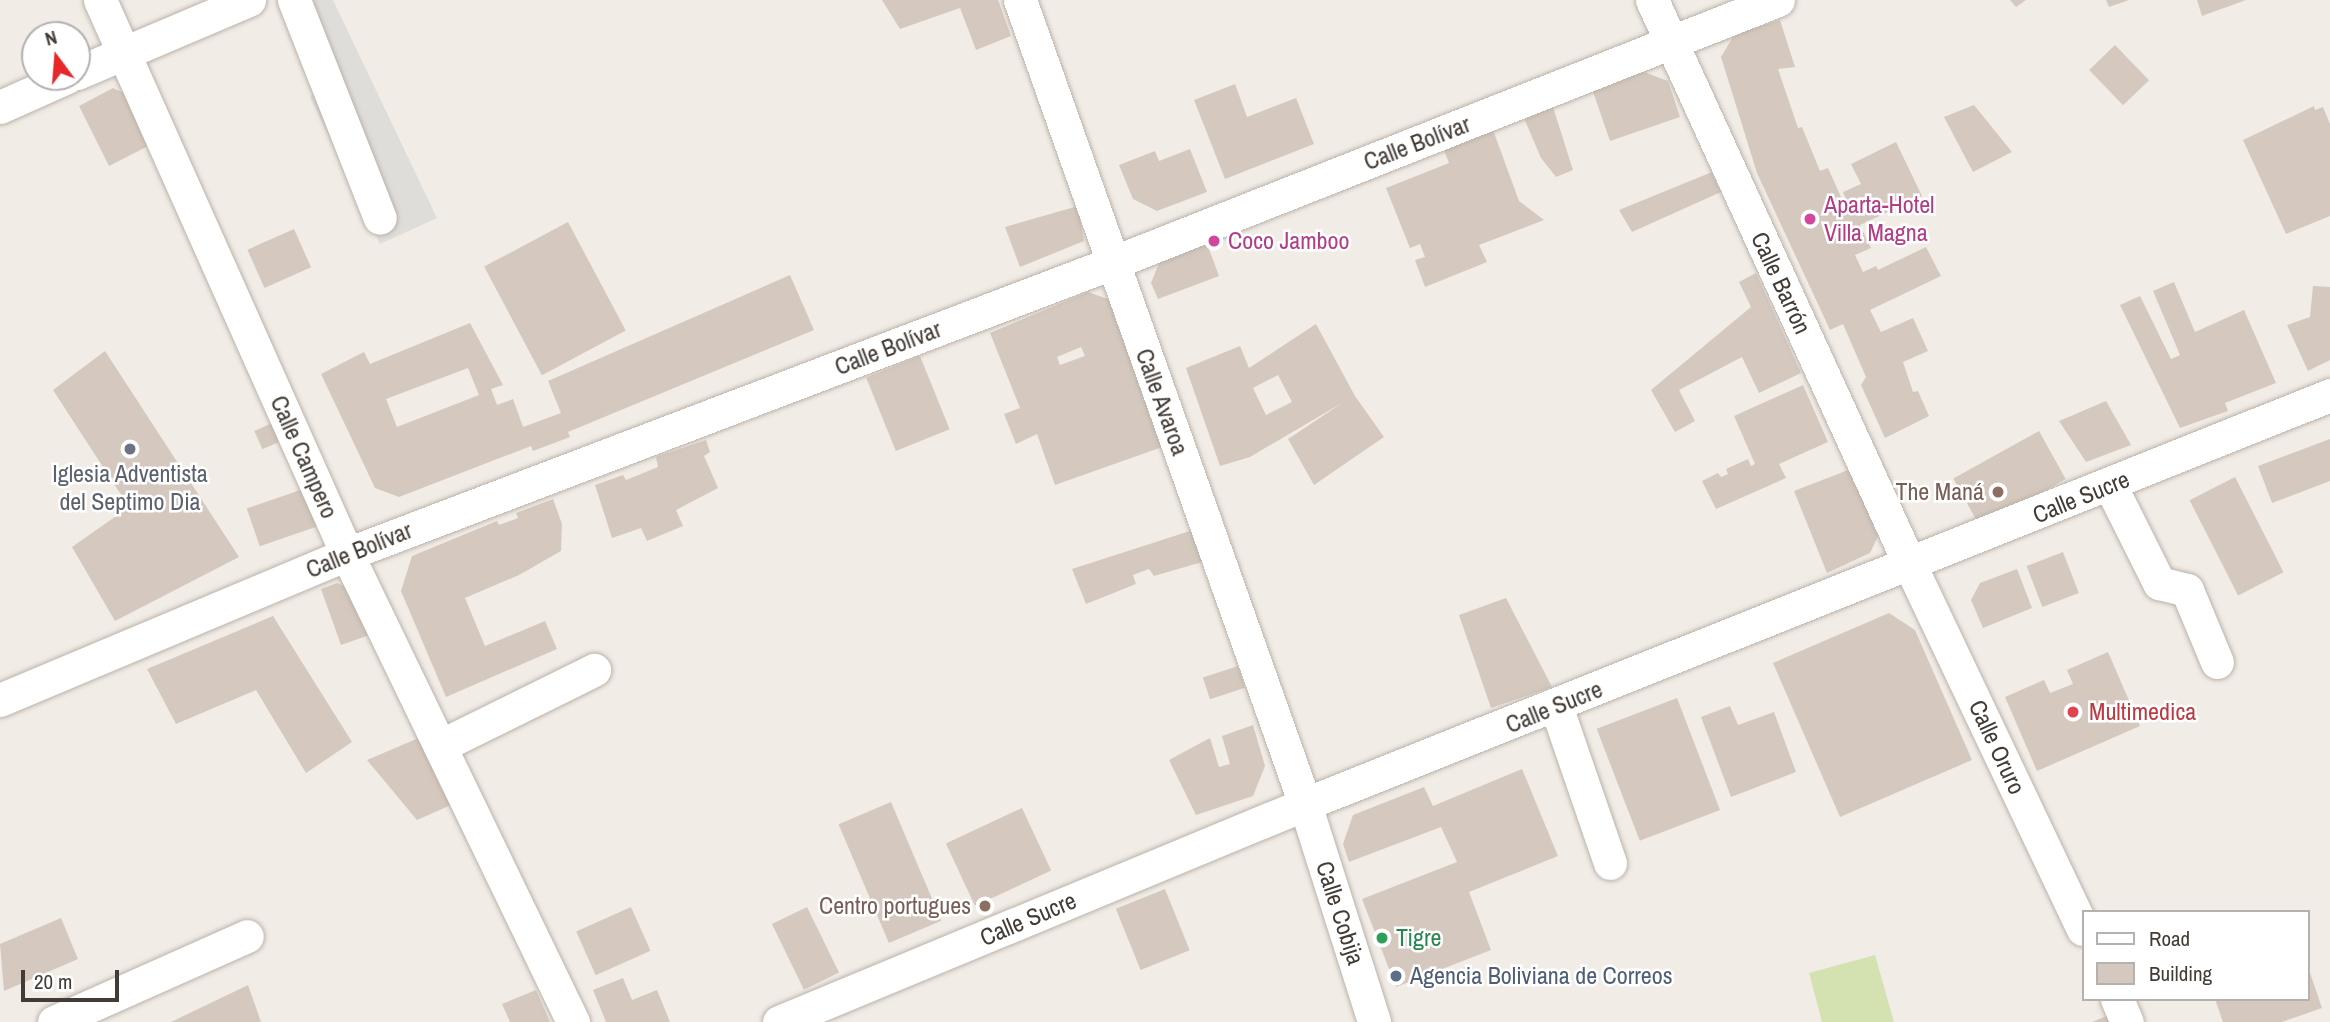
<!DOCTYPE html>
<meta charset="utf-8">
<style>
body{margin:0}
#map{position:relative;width:2330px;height:1022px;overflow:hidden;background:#f1ece6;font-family:"Archivo Narrow",sans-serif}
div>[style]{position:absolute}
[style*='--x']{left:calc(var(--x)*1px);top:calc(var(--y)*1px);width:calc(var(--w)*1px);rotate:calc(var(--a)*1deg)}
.green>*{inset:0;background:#d4e2b2}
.parking>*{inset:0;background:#dfddda}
.building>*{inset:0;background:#d5c9bf;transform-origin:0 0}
.roads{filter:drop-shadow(0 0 2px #bcb2a9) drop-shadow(0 0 2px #bcb2a9)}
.minor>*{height:33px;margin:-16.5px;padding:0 16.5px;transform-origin:16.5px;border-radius:16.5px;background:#fff}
.dots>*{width:19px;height:19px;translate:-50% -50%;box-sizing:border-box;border:4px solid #fff;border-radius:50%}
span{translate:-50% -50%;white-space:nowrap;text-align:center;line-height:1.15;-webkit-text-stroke:5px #fff;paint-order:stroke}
.street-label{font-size:24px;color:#433c36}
.hotel-label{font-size:24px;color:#b23c85}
.left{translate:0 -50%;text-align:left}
.worship-label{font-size:24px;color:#5b616d}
.education-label{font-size:24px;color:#785e54}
.right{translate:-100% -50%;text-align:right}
.health-label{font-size:24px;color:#be3a42}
.leisure-label{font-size:24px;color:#27864d}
.service-label{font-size:24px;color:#4e5e75}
.legend{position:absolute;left:2082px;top:910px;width:228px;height:91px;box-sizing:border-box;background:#fff;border:2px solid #b4b1af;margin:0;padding:9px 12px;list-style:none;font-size:21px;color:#433c36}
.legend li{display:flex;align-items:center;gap:14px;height:35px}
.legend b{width:35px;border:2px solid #b4b1af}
.north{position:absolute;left:21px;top:21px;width:70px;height:70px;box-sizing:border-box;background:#fff;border:2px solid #b4b1af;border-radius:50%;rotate:344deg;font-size:19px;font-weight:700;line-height:28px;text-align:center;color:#433c36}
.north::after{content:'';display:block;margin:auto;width:24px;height:32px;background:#e7272a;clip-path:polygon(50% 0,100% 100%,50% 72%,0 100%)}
.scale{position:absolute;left:21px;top:970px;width:98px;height:32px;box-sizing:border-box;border:4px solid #433c36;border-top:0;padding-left:9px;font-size:21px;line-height:24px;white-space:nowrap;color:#433c36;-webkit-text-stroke:5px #fff;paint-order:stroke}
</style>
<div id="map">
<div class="green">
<i style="clip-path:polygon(1875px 955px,1894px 1022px,1822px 1022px,1809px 973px)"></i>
</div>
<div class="parking">
<i style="clip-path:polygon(312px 0,333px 0,437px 218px,380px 244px,310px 97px,320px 91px)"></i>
</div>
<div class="building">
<i style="clip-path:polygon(882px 0,998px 0,1011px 36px,976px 50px,960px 8px,900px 29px)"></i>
<i style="clip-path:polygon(2010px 0,2026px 0,2016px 7px)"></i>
<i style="clip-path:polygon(2106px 0,2129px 0,2109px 7px)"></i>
<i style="clip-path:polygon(2197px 0,2246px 0,2202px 16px)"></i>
<i style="clip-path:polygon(1780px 20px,1795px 67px,1778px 69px,1798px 128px,1802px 127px,1820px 171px,1828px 168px,1846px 208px,1849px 207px,1843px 192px,1861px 184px,1851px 164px,1896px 142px,1922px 196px,1860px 225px,1871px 248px,1855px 255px,1863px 272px,1876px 266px,1878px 270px,1926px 247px,1941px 276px,1870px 310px,1881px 332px,1913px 318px,1928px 351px,1903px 362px,1913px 392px,1918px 391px,1929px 416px,1885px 438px,1861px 385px,1866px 377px,1843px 324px,1830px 330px,1757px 173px,1721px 57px,1734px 35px)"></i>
<i style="left:2115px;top:45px;width:49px;height:36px;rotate:46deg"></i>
<i style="clip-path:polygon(1644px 72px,1668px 81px,1680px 117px,1610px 141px,1592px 89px)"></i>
<i style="clip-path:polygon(1235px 84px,1247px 117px,1296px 98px,1314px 144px,1225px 179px,1194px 100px)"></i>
<i style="clip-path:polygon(113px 88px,126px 94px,152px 144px,109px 166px,79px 106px)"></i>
<i style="clip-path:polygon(1552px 104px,1573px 170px,1556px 177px,1541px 158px,1523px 116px)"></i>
<i style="clip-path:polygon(1974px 105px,2012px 152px,1973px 172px,1944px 117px)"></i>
<i style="clip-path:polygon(2314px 106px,2315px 110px,2323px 107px,2330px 124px,2330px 216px,2286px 234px,2243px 140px)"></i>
<i style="clip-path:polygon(1493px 130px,1519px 201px,1544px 220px,1479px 245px,1487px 262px,1425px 287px,1415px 260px,1425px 257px,1420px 244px,1410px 248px,1386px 188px,1449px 163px,1443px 148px)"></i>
<i style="clip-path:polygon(1190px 149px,1207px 192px,1157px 211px,1133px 199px,1119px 165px,1155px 151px,1159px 161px)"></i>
<i style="clip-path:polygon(1712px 172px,1721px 192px,1632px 232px,1619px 210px)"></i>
<i style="clip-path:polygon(1078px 206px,1084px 241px,1020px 267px,1005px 227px)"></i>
<i style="left:568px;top:222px;width:123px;height:95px;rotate:62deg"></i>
<i style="left:294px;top:229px;width:42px;height:51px;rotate:66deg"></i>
<i style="clip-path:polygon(1206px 241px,1219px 276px,1158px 299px,1151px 283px,1161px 258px)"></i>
<i style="clip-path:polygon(1756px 273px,1801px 373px,1759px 393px,1742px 357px,1679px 390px,1695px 421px,1675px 432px,1651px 390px,1751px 307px,1739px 282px)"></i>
<i style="clip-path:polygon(evenodd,790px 275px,814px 330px,568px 432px,570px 437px,533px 451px,531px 446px,399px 497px,375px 488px,321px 374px,364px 352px,370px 364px,470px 323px,503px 385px,491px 389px,497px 405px,513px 399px,523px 427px,561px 413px,548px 381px,790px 275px,468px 368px,479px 395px,397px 427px,386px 399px,468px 368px)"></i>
<i style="clip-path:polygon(2174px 282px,2195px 332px,2244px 310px,2276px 383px,2225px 403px,2228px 411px,2180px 428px,2120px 305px,2140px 296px,2171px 359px,2180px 355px,2153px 291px)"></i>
<i style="clip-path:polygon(2313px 286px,2330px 287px,2330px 360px,2308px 371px,2287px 325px,2310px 317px)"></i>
<i style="clip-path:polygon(evenodd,1088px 292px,1116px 302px,1165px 446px,1055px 485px,1037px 434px,1016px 444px,1004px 414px,1020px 408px,990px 333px,1088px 292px,1081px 347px,1085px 356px,1060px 365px,1057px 357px,1081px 347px)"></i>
<i style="clip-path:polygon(evenodd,1316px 324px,1355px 396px,1384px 437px,1314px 485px,1288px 439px,1342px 403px,1250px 457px,1220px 466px,1186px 368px,1240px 346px,1249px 368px,1316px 324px,1278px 375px,1292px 402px,1266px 415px,1253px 388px,1278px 375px)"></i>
<i style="clip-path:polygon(105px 351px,239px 557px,115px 621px,72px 547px,129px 507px,53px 390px)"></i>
<i style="left:920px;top:356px;width:79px;height:58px;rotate:68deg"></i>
<i style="clip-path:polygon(1803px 385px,1828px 442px,1779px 464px,1786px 478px,1716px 509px,1702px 481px,1718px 473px,1721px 477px,1728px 474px,1726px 469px,1748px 459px,1751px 466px,1755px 464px,1734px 416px)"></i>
<i style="clip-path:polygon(2106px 401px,2131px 445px,2086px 462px,2059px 421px)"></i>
<i style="left:279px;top:420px;width:20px;height:27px;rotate:66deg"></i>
<i style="left:2039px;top:431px;width:55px;height:98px;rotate:61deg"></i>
<i style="clip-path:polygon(2330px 439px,2330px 481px,2272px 503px,2258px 466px)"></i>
<i style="clip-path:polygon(706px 440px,710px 452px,704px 456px,718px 488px,676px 510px,683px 526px,647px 541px,641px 528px,612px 538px,595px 485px,623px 475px,626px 480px,658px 467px,656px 457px)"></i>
<i style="clip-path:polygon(1856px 467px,1881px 530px,1870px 553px,1827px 573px,1794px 491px)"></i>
<i style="left:2235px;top:477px;width:107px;height:51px;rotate:63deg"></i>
<i style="left:312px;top:486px;width:40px;height:69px;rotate:71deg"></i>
<i style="clip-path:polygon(553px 499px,562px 524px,561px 551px,519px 575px,465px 598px,485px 646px,545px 621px,557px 649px,446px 697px,401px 591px,412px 556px,497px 521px,499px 525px,518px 518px,516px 513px)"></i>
<i style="clip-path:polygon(1193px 530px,1202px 562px,1154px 576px,1149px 569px,1133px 575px,1136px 584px,1086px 604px,1072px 569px)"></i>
<i style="left:2063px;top:552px;width:44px;height:39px;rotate:69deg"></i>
<i style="clip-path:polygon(2017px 569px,2032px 608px,1983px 628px,1971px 600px,1980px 583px)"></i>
<i style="clip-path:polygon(337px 583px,365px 595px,378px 632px,341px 645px,321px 589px)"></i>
<i style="clip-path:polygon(1506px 598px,1552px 687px,1491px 708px,1459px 615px)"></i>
<i style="clip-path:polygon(1889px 613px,1915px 630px,1972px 760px,1840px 817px,1773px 663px)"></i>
<i style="clip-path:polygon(273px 616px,352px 742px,306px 773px,256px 690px,176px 724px,147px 669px)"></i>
<i style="clip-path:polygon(2108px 652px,2140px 726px,2037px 771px,2005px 697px,2044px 680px,2050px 693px,2073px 684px,2067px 670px)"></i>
<i style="left:1238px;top:666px;width:23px;height:37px;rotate:72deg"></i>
<i style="left:1677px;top:698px;width:120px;height:86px;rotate:69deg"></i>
<i style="clip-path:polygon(1730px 706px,1738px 725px,1774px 712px,1796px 772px,1731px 797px,1701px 717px)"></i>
<i style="clip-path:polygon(1253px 725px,1265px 766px,1253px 796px,1196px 815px,1169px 760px,1210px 738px,1219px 767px,1230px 764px,1222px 736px)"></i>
<i style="clip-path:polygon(428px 734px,458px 802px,417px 820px,367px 760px)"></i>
<i style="clip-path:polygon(1522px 769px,1558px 856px,1469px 892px,1491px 950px,1396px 987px,1362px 899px,1457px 862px,1441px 827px,1349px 862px,1343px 844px,1353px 815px,1424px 787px,1433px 806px)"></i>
<i style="left:891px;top:802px;width:129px;height:57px;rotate:67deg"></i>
<i style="left:1022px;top:808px;width:69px;height:84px;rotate:65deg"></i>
<i style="left:1165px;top:889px;width:66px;height:53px;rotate:68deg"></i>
<i style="left:631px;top:907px;width:48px;height:60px;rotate:66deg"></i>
<i style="left:807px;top:907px;width:73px;height:39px;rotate:64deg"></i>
<i style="clip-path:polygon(61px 918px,78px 959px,4px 991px,0 944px)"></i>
<i style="clip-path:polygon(2308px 967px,2322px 1008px,2282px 1022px,2223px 1022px,2215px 999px,2307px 999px)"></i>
<i style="clip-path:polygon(623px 978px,632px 1000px,657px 990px,670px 1022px,606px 1022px,593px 990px)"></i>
<i style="clip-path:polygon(248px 985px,261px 1022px,171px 1022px)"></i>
<i style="clip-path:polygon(536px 990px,550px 1022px,510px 1022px,502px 1004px)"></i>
<i style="clip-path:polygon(2114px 1013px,2118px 1022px,2092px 1022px)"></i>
</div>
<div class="roads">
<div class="minor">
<i style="--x:100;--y:0;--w:607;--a:65.97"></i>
<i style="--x:347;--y:554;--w:520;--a:64.22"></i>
<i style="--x:294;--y:0;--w:234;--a:68.5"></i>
<i style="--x:1020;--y:0;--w:853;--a:70.48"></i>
<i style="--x:1305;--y:804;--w:229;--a:72.4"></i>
<i style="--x:1652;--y:0;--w:621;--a:65.46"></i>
<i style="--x:1910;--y:565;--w:403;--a:64.6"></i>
<i style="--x:77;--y:73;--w:187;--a:-23"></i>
<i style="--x:0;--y:107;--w:73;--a:-24.1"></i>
<i style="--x:2110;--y:485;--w:110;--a:63.4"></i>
<i style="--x:2159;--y:583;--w:29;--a:14"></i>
<i style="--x:2187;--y:590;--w:78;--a:67.4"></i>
<i style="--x:0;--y:700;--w:376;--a:-22.8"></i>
<i style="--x:347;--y:554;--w:818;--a:-20.83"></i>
<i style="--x:1112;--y:263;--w:716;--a:-21.55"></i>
<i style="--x:1556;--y:706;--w:166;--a:71"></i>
<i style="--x:440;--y:746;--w:172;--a:-26.3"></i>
<i style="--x:2117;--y:999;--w:25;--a:67"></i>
<i style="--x:54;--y:1022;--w:211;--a:-24"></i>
<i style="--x:779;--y:1022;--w:569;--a:-22.51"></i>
<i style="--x:1305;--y:804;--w:1104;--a:-21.75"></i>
</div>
</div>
<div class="dots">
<i style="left:1810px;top:219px;background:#d1479c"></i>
<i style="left:1214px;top:241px;background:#d1479c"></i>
<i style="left:130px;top:449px;background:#6b7280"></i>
<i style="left:1998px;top:492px;background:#8d6e63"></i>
<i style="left:2073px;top:712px;background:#e0444e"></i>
<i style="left:985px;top:906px;background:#8d6e63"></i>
<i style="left:1382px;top:938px;background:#2e9e5b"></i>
<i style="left:1396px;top:976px;background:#5c6f8a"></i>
</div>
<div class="street-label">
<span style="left:1417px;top:143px;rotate:-21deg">Calle Bolívar</span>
<span style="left:1781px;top:283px;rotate:65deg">Calle Barrón</span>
<span style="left:888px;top:348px;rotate:-21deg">Calle Bolívar</span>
<span style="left:1162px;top:402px;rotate:70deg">Calle Avaroa</span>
<span style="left:304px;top:457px;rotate:66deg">Calle Campero</span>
<span style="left:2081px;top:497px;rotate:-22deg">Calle Sucre</span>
<span style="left:359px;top:550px;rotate:-22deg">Calle Bolívar</span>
<span style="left:1554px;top:707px;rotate:-22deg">Calle Sucre</span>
<span style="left:1997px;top:747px;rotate:65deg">Calle Oruro</span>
<span style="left:1340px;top:913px;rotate:72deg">Calle Cobija</span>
<span style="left:1028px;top:919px;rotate:-23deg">Calle Sucre</span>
</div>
<div class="hotel-label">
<span class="left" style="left:1824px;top:219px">Aparta-Hotel<br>Villa Magna</span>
<span class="left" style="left:1228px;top:241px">Coco Jamboo</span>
</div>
<div class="worship-label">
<span style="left:130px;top:488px">Iglesia Adventista<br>del Septimo Dia</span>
</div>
<div class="education-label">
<span class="right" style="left:1984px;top:492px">The Maná</span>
<span class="right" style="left:971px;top:906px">Centro portugues</span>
</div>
<div class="health-label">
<span class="left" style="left:2089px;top:712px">Multimedica</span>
</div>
<div class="leisure-label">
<span class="left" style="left:1396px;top:938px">Tigre</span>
</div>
<div class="service-label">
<span class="left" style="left:1410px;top:976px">Agencia Boliviana de Correos</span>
</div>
<ul class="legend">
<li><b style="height:9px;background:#fff"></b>Road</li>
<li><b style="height:19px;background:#d5c9bf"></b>Building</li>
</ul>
<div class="north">N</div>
<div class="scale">20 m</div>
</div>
